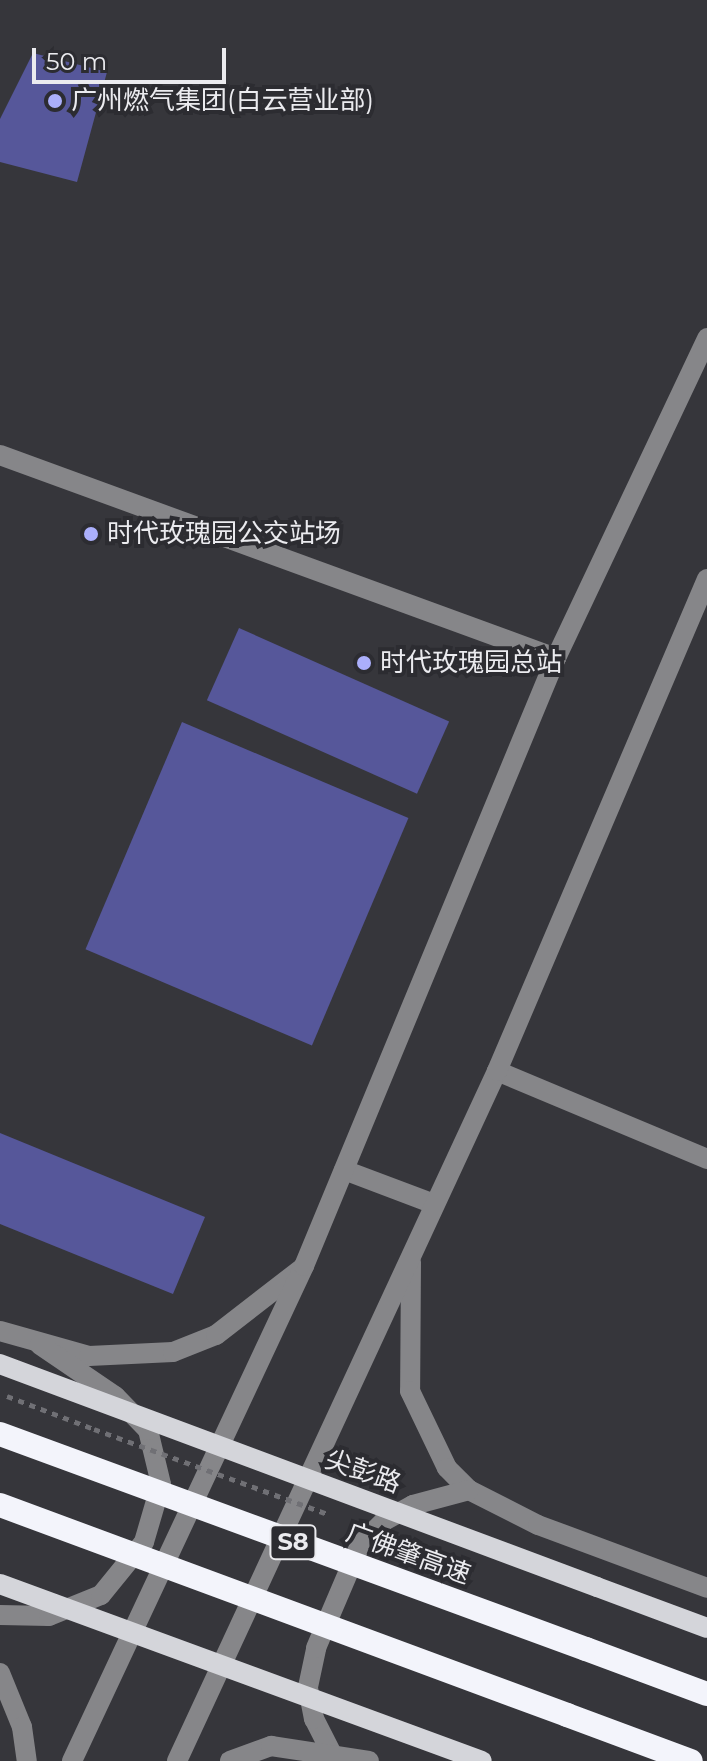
<!DOCTYPE html>
<meta charset="utf-8">
<style>
body{margin:0}
#map{position:relative;width:707px;height:1761px;overflow:hidden;background:#36363b;font-family:Montserrat,"Noto Sans SC",sans-serif}
div>[style]{position:absolute}
[style*='--x']{left:calc(var(--x)*1px);top:calc(var(--y)*1px);width:calc(var(--w)*1px);rotate:calc(var(--a)*1deg)}
.building>*{inset:0;background:#56579a;transform-origin:0 0}
.path>*{height:5px;margin-top:-2.5px;transform-origin:0;background:repeating-linear-gradient(90deg,#707075 0 6px,transparent 0 12px)}
.minor>*{height:20px;margin:-10px;padding:0 10px;transform-origin:10px;border-radius:10px;background:#868689}
.major>*{height:20px;margin:-10px;padding:0 10px;transform-origin:10px;border-radius:10px;background:#d4d5da}
.highway>*{height:24px;margin:-12px;padding:0 12px;transform-origin:12px;border-radius:12px;background:#f3f4fb}
.path-bridge>*{height:5px;margin-top:-2.5px;transform-origin:0;background:repeating-linear-gradient(90deg,#707075 0 6px,transparent 0 12px)}
.major-bridge>*{height:20px;margin:-10px;padding:0 10px;transform-origin:10px;border-radius:10px;background:#d4d5da}
.highway-bridge>*{height:24px;margin:-12px;padding:0 12px;transform-origin:12px;border-radius:12px;background:#f3f4fb}
.dots>*{width:22px;height:22px;translate:-50% -50%;box-sizing:border-box;border:4px solid #2c2c31;border-radius:50%}
span{translate:-50% -50%;white-space:nowrap;text-align:center;line-height:1.15;-webkit-text-stroke:8px #2c2c31;paint-order:stroke}
.shield-label span{padding:2px 6px;background:#2c2c31;border:2px solid;border-radius:6px;-webkit-text-stroke-width:0}
.shield-label{font-size:24px;color:#ebebef;font-weight:700}
.poi-label{font-size:26px;color:#ebebef}
.left{translate:0 -50%;text-align:left}
.street-label{font-size:26px;color:#ebebef}
.scale{position:absolute;left:32px;top:48px;width:194px;height:36px;box-sizing:border-box;border:4px solid #ebebef;border-top:0;padding-left:10px;font-size:24px;line-height:28px;white-space:nowrap;color:#ebebef;-webkit-text-stroke:6px #2c2c31;paint-order:stroke}
</style>
<div id="map">
<div class="building">
<i style="clip-path:polygon(33px 53px,107px 72px,77px 182px,0 162px,0 119px)"></i>
<i style="left:239px;top:628px;width:230px;height:79px;rotate:24deg"></i>
<i style="left:182px;top:722px;width:246px;height:247px;rotate:23deg"></i>
<i style="clip-path:polygon(0 1133px,205px 1217px,173px 1294px,0 1224px)"></i>
</div>
<div class="path">
<i style="--x:7;--y:1396;--w:93;--a:20.8"></i>
<i style="--x:428;--y:1551;--w:31;--a:21"></i>
</div>
<div class="minor">
<i style="--x:0;--y:455;--w:592;--a:20.06"></i>
<i style="--x:497;--y:1071;--w:228;--a:22.7"></i>
<i style="--x:344;--y:1170;--w:96;--a:20.7"></i>
<i style="--x:411;--y:1262;--w:129;--a:90.4"></i>
<i style="--x:410;--y:1391;--w:85;--a:64.3"></i>
<i style="--x:447;--y:1468;--w:31;--a:45"></i>
<i style="--x:469;--y:1490;--w:77;--a:26.9"></i>
<i style="--x:538;--y:1525;--w:180;--a:20.4"></i>
<i style="--x:0;--y:1331;--w:92;--a:15.7"></i>
<i style="--x:89;--y:1356;--w:84;--a:-2.7"></i>
<i style="--x:173;--y:1352;--w:46;--a:-21.6"></i>
<i style="--x:216;--y:1335;--w:108;--a:-37.8"></i>
<i style="--x:0;--y:1615;--w:49;--a:1.2"></i>
<i style="--x:49;--y:1616;--w:56;--a:-22"></i>
<i style="--x:101;--y:1595;--w:68;--a:-50.9"></i>
<i style="--x:144;--y:1542;--w:60;--a:-73.7"></i>
<i style="--x:161;--y:1484;--w:56;--a:-103.5"></i>
<i style="--x:148;--y:1430;--w:47;--a:-134.1"></i>
<i style="--x:115;--y:1396;--w:91;--a:-145.8"></i>
<i style="--x:0;--y:1673;--w:58;--a:67.8"></i>
<i style="--x:22;--y:1727;--w:34;--a:82"></i>
<i style="--x:331;--y:1752;--w:37;--a:-117"></i>
<i style="--x:314;--y:1719;--w:33;--a:-101"></i>
<i style="--x:308;--y:1687;--w:40;--a:-78"></i>
<i style="--x:316;--y:1648;--w:112;--a:-66.9"></i>
<i style="--x:360;--y:1545;--w:34;--a:-45"></i>
<i style="--x:384;--y:1521;--w:33;--a:-29"></i>
<i style="--x:413;--y:1505;--w:58;--a:-15"></i>
<i style="--x:72;--y:1761;--w:547;--a:-64.89"></i>
<i style="--x:304;--y:1266;--w:658;--a:-67.49"></i>
<i style="--x:556;--y:658;--w:354;--a:-64.7"></i>
<i style="--x:177;--y:1761;--w:761;--a:-65.12"></i>
<i style="--x:497;--y:1071;--w:535;--a:-66.89"></i>
<i style="--x:230;--y:1761;--w:44;--a:-20.1"></i>
<i style="--x:271;--y:1746;--w:99;--a:8.7"></i>
</div>
<div class="major">
<i style="--x:597;--y:1587;--w:117;--a:20.4"></i>
</div>
<div class="highway">
<i style="--x:586;--y:1649;--w:129;--a:20.4"></i>
<i style="--x:567;--y:1715;--w:132;--a:20.4"></i>
</div>
<div class="path-bridge">
<i style="--x:94;--y:1429;--w:249;--a:20"></i>
</div>
<div class="major-bridge">
<i style="--x:0;--y:1364;--w:637;--a:20.48"></i>
<i style="--x:0;--y:1584;--w:513;--a:20.16"></i>
</div>
<div class="highway-bridge">
<i style="--x:0;--y:1434;--w:624;--a:20.15"></i>
<i style="--x:0;--y:1505;--w:605;--a:20.32"></i>
</div>
<div class="dots">
<i style="left:55px;top:101px;background:#abaffb"></i>
<i style="left:91px;top:534px;background:#abaffb"></i>
<i style="left:364px;top:663px;background:#abaffb"></i>
</div>
<div class="shield-label">
<span style="left:293px;top:1542px">S8</span>
</div>
<div class="poi-label">
<span class="left" style="left:71px;top:101px">广州燃气集团(白云营业部)</span>
<span class="left" style="left:107px;top:534px">时代玫瑰园公交站场</span>
<span class="left" style="left:380px;top:663px">时代玫瑰园总站</span>
</div>
<div class="street-label">
<span style="left:363px;top:1472px;rotate:20deg">尖彭路</span>
<span style="left:408px;top:1554px;rotate:20deg">广佛肇高速</span>
</div>
<div class="scale">50 m</div>
</div>
